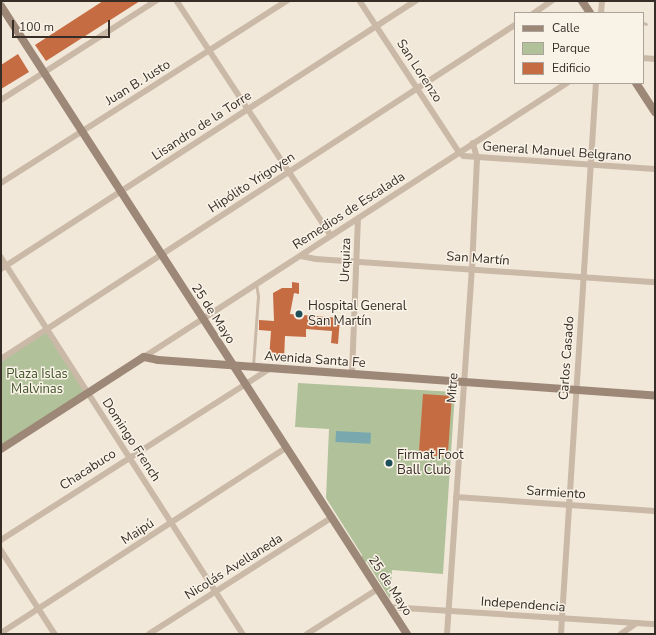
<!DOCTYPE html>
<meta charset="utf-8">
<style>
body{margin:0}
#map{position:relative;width:656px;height:635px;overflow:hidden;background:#f2e8da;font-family:"Nunito Sans",sans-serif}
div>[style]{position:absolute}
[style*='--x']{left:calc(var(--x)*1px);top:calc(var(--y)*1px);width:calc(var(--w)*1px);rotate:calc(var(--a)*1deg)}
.green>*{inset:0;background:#b1c19a}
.water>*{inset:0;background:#79a9af;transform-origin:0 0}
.building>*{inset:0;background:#c66c43;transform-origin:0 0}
.lane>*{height:3px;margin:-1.5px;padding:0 1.5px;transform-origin:1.5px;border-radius:1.5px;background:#cab9a6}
.street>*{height:5.5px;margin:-2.75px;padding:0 2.75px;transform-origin:2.75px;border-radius:2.75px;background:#cab9a6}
.secondary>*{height:8px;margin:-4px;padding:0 4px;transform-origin:4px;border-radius:4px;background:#9d8877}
.dots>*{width:11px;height:11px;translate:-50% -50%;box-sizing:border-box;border:2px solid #f9f2e6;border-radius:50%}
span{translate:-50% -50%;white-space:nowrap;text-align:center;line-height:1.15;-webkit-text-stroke:3px #f9f2e6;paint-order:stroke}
.street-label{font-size:13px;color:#362d27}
.poi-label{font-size:13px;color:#362d27}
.left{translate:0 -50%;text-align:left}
.park-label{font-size:13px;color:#42542b}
.frame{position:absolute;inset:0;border:2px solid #362d27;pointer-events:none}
.legend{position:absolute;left:514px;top:12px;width:130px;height:72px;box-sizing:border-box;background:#f9f2e6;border:1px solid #aba39a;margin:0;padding:5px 7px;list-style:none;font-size:12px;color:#362d27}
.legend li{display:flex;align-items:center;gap:8px;height:20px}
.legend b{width:20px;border:1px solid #aba39a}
.scale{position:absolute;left:12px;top:20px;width:98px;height:18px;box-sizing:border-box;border:2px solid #362d27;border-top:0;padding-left:5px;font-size:12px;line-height:14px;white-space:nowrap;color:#362d27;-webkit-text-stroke:3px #f9f2e6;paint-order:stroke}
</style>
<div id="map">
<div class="green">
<i style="clip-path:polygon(47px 329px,88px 393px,1px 449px,1px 359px)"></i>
<i style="clip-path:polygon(298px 383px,455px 392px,443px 574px,392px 570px,390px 599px,367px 562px,361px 562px,362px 555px,326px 498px,329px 429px,295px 427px)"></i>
</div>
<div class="water">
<i style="left:336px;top:431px;width:35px;height:11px;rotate:3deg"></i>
</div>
<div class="building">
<i style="clip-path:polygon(103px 1px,140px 1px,46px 61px,35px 45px)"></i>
<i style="clip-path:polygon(18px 54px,29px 72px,1px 89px,1px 65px)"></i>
<i style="clip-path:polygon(292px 282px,299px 283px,299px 294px,294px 293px,290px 314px,340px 318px,338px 344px,331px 343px,332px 331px,306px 329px,306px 337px,285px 336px,284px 360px,269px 359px,271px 331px,259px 330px,259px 320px,274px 321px,273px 293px,282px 288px,292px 288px)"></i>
<i style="left:423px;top:394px;width:29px;height:61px;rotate:4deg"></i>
</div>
<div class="lane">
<i style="--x:643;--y:23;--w:3;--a:18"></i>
<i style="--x:253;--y:366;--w:70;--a:-85.9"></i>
<i style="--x:258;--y:296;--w:12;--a:-99"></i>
</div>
<div class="street">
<i style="--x:177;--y:1;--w:280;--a:56.7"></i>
<i style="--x:360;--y:1;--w:181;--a:56.7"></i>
<i style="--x:459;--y:152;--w:6;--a:39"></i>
<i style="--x:464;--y:156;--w:191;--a:3.9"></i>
<i style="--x:534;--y:13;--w:22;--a:-34"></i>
<i style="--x:601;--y:13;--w:12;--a:-85"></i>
<i style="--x:643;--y:58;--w:12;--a:5"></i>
<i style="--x:1;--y:100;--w:184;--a:-32.6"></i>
<i style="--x:1;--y:183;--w:339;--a:-32.5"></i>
<i style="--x:301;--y:256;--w:15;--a:11"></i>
<i style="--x:316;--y:259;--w:340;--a:3.9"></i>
<i style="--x:1;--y:257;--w:448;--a:57.3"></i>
<i style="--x:1;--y:269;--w:494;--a:-32.9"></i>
<i style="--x:144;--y:357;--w:504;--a:-32.93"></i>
<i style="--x:1;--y:359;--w:613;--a:-33.02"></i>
<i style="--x:352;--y:374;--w:155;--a:-87.8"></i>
<i style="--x:456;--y:497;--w:199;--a:4"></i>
<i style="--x:1;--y:540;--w:318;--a:-32.5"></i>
<i style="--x:1;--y:550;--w:100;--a:57.3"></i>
<i style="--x:389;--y:607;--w:267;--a:3.7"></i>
<i style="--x:1;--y:633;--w:340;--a:-33"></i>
<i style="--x:149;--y:634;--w:216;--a:-32.5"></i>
<i style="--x:307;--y:634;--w:84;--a:-32.4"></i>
<i style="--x:447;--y:634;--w:366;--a:-86.1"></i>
<i style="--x:472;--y:269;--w:111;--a:-87.4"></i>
<i style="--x:477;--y:158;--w:15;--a:-106"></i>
<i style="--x:561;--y:634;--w:552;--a:-86.37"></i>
<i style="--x:621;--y:634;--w:19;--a:-35"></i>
</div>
<div class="secondary">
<i style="--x:582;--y:1;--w:14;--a:56"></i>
<i style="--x:1;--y:6;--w:748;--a:57.12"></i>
<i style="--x:636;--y:83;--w:35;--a:57"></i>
<i style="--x:1;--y:449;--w:170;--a:-32.8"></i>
<i style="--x:144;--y:357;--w:14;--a:12"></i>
<i style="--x:158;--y:360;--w:498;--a:4.1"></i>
</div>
<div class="dots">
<i style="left:299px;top:314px;background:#1c4f57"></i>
<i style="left:389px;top:463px;background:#1c4f57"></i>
</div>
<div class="street-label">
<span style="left:419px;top:71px;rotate:57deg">San Lorenzo</span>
<span style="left:138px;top:83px;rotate:-32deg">Juan B. Justo</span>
<span style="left:202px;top:126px;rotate:-33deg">Lisandro de la Torre</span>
<span style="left:557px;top:152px;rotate:4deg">General Manuel Belgrano</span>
<span style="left:252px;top:183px;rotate:-33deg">Hipólito Yrigoyen</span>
<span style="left:349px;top:211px;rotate:-33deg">Remedios de Escalada</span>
<span style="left:478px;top:259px;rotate:4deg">San Martín</span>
<span style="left:346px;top:260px;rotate:-88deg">Urquiza</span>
<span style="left:213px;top:314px;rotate:57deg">25 de Mayo</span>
<span style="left:567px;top:358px;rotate:-86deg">Carlos Casado</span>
<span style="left:315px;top:360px;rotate:4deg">Avenida Santa Fe</span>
<span style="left:453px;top:388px;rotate:-86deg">Mitre</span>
<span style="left:131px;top:440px;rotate:57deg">Domingo French</span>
<span style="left:88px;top:470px;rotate:-33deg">Chacabuco</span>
<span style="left:556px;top:493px;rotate:4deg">Sarmiento</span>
<span style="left:138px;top:532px;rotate:-33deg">Maipú</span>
<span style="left:234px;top:567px;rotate:-32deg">Nicolás Avellaneda</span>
<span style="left:390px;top:586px;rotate:57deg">25 de Mayo</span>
<span style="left:523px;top:605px;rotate:4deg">Independencia</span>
</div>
<div class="poi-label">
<span class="left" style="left:308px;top:314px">Hospital General<br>San Martín</span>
<span class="left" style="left:397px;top:463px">Firmat Foot<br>Ball Club</span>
</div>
<div class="park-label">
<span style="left:37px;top:382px">Plaza Islas<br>Malvinas</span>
</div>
<div class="frame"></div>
<ul class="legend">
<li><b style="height:5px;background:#9d8877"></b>Calle</li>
<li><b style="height:11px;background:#b1c19a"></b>Parque</li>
<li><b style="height:11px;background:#c66c43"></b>Edificio</li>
</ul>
<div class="scale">100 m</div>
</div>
